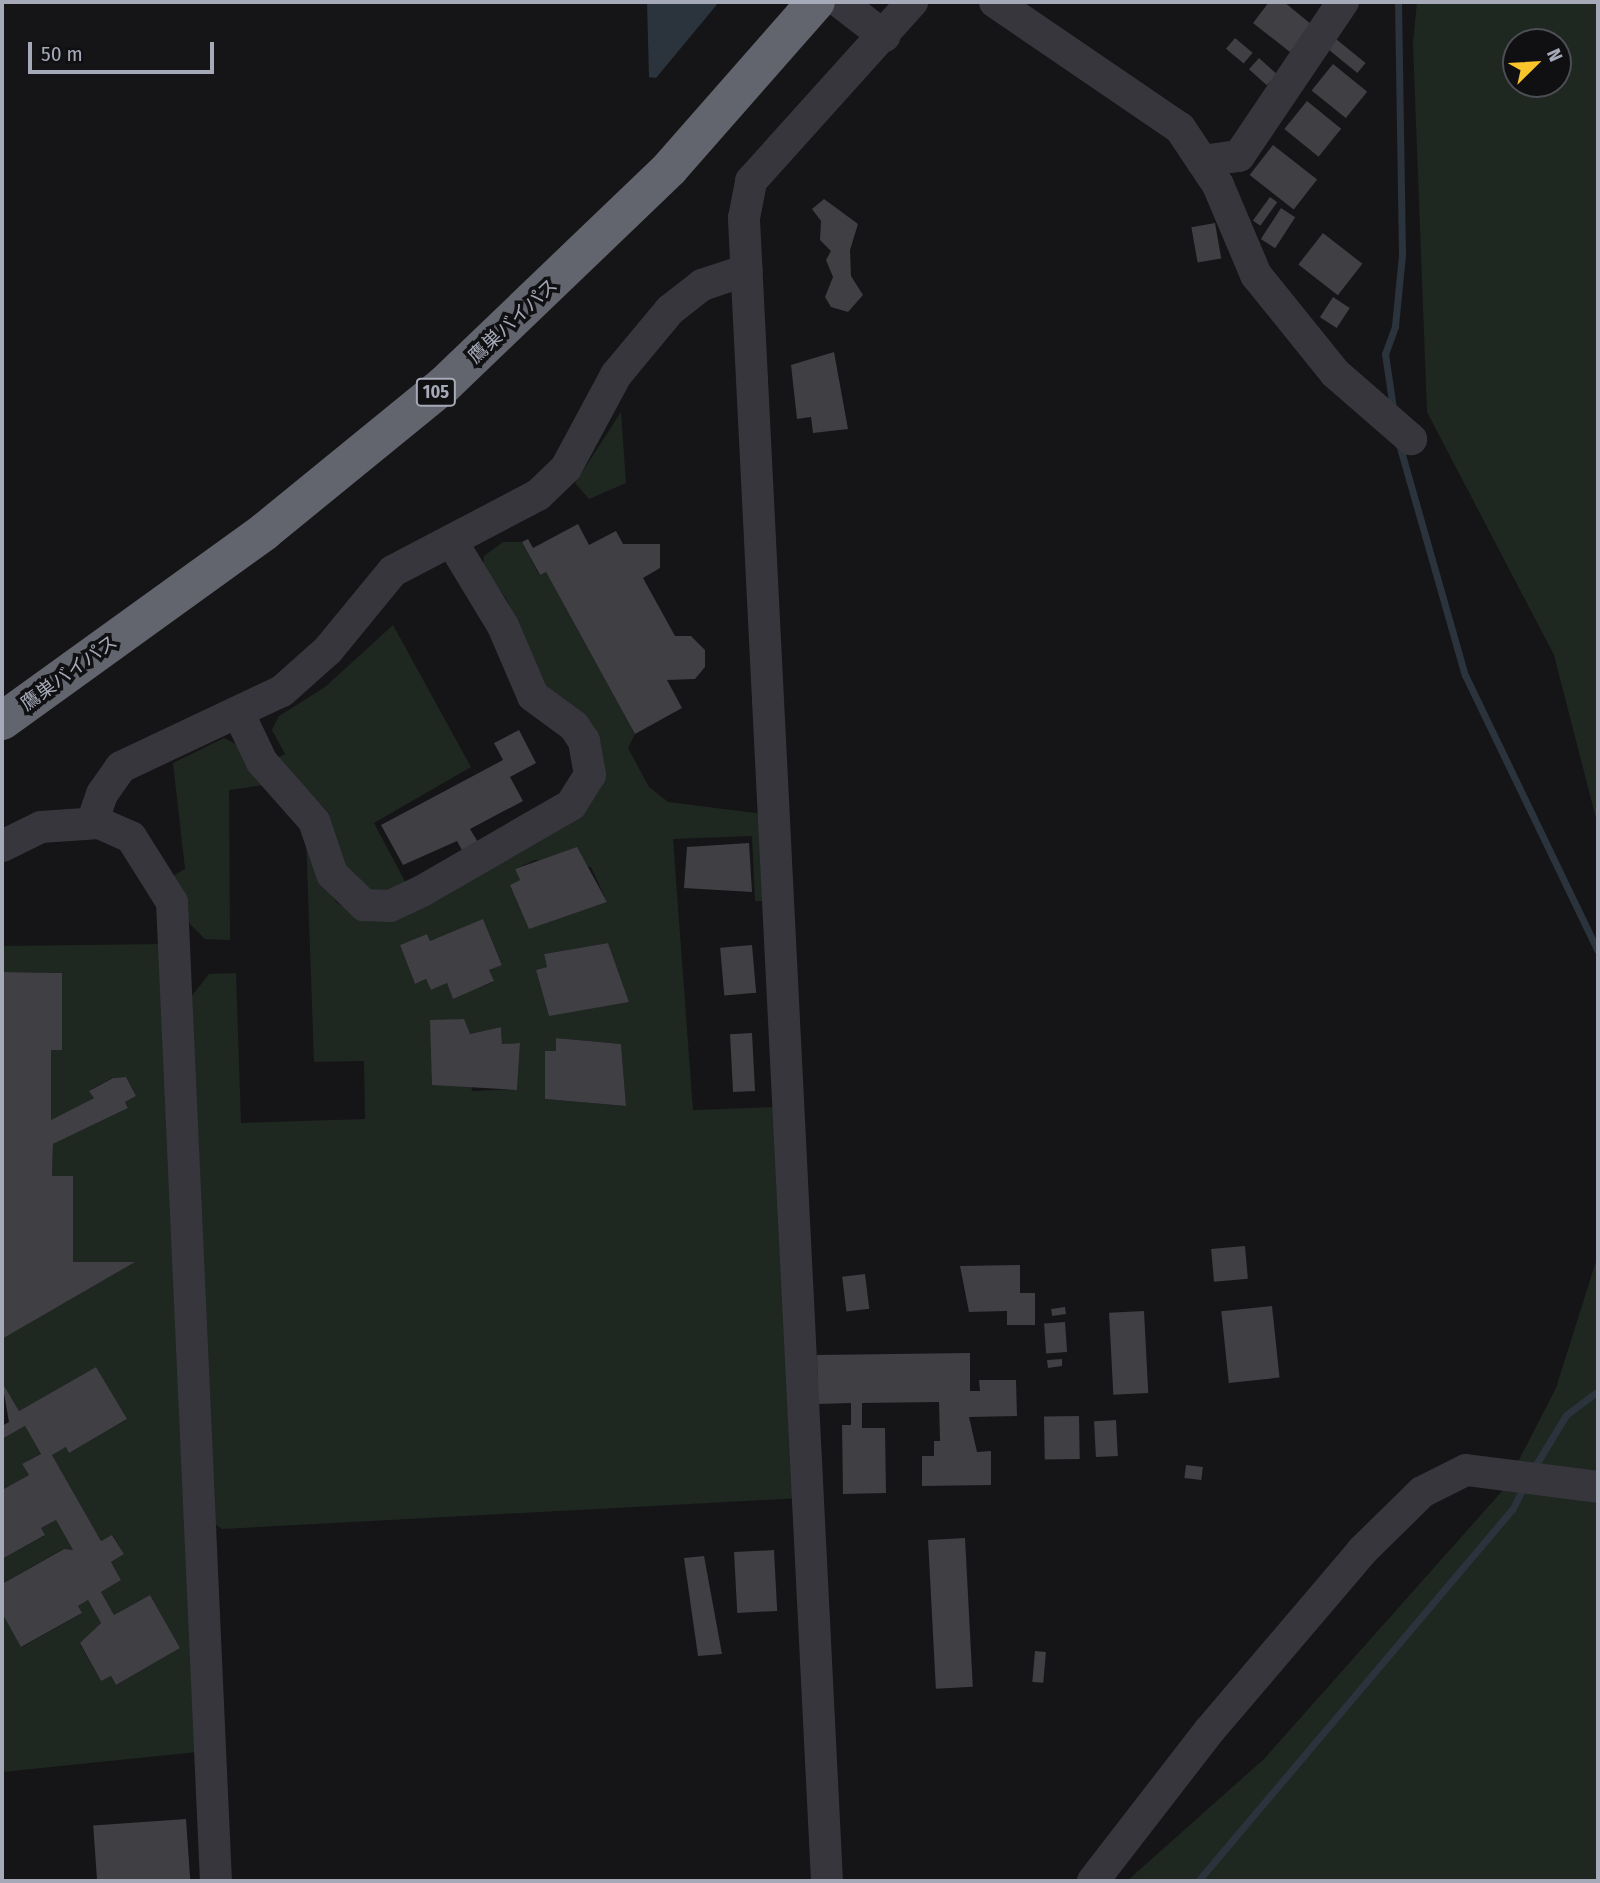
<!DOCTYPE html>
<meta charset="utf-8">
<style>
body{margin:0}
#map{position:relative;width:1600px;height:1883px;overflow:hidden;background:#151517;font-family:"Fira Sans Condensed","Noto Sans JP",sans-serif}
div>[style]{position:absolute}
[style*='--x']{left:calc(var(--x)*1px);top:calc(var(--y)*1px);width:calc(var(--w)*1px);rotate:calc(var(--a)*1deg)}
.green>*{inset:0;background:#1f2721}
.water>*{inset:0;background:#2b333c}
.stream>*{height:7px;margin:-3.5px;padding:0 3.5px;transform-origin:3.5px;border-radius:3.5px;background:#2b333c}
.building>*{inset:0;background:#3f3f44;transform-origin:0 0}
.minor>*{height:32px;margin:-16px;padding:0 16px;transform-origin:16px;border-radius:16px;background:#36363c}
.highway>*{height:38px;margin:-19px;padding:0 19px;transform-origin:19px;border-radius:19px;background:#62646e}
span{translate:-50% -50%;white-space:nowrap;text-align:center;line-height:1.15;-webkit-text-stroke:7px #101012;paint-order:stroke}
.shield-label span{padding:2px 5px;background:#101012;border:2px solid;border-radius:5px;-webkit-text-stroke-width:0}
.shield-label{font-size:18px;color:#a6aab8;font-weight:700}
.street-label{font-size:19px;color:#a6aab8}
.frame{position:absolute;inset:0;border:4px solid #a6aab8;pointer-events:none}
.north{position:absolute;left:1502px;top:28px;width:70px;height:70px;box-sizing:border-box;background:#101012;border:2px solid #4c4e54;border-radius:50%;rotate:66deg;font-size:19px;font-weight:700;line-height:28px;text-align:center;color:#a6aab8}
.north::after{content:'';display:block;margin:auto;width:24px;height:32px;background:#fac52a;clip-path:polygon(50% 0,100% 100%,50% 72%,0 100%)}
.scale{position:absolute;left:28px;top:42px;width:186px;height:32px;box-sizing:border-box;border:4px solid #a6aab8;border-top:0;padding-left:9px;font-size:21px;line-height:24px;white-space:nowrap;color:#a6aab8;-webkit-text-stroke:5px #101012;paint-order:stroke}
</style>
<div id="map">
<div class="green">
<i style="clip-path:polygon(evenodd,1417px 2px,1598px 2px,1598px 826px,1554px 655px,1427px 412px,1413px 44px,1417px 2px,1558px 42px,1558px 84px,1516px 84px,1516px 42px,1558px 42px)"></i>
<i style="clip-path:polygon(621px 412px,626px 483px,589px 499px,575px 483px)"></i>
<i style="clip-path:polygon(evenodd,503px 542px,522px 542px,539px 575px,546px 572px,635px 734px,628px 748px,649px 787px,668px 802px,763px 814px,772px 901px,755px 901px,752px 836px,673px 839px,693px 1110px,779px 1107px,802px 1498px,222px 1529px,209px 1520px,191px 997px,209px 974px,236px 973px,241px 1123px,365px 1119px,364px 1061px,314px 1062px,306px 836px,325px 885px,337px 903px,357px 915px,592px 799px,507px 600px,483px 566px,484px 556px,503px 542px,535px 860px,591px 867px,607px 902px,530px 928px,510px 885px,520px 880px,515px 869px,535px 860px,503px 542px,483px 920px,502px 964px,489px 970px,493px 982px,453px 998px,447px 983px,431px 990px,426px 979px,415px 984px,400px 945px,427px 934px,430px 941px,483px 920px,503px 542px,608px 943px,629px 1002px,549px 1015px,536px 970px,547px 967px,544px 954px,608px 943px,503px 542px,501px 1027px,502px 1044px,520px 1043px,517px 1089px,472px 1091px,464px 1028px,470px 1034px,501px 1027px,503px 542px,556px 1038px,621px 1044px,626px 1106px,545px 1099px,545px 1052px,556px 1051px,556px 1038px)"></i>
<i style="clip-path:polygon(393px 625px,471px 767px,374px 823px,408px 887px,385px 893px,364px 890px,337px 856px,328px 812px,277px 758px,285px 754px,272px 730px,279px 716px,325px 687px)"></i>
<i style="clip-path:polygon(224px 738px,240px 746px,264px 785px,229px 790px,230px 940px,205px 939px,190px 924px,171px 877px,185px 869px,173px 763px)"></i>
<i style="clip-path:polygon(162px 944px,197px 1752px,2px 1772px,2px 1613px,22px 1647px,81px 1614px,78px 1606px,88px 1600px,101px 1623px,80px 1644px,101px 1681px,111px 1676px,116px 1685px,180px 1648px,150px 1595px,114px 1615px,101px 1592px,121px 1580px,111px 1562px,124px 1554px,113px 1535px,101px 1541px,52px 1455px,66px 1447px,70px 1452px,126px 1420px,96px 1367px,19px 1411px,2px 1382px,2px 1339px,133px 1263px,73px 1262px,73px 1176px,52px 1176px,53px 1144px,128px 1108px,125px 1102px,136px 1096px,126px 1077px,112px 1078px,90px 1090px,94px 1098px,51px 1120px,51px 1050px,62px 1050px,62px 973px,2px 972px,2px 946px)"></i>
<i style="clip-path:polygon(1598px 1255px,1598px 1881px,1127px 1881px,1264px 1759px,1504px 1489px,1556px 1388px)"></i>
<i style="clip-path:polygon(25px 1426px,41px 1454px,22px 1464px,29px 1475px,2px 1490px,2px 1439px)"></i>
<i style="clip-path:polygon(56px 1520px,73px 1550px,63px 1549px,2px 1584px,2px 1559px,44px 1536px,41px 1528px)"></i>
</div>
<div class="water">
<i style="clip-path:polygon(647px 2px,719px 2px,656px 78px,649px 77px)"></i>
</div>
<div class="stream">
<i style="--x:1393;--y:408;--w:55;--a:-98.4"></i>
<i style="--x:1385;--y:354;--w:30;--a:-70"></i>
<i style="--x:1395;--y:326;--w:71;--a:-84.4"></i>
<i style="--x:1402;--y:255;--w:253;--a:-90.9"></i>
<i style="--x:1399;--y:444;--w:240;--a:74.1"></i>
<i style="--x:1465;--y:675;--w:306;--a:64.3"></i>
<i style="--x:1532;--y:1471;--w:66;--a:-58.7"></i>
<i style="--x:1566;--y:1415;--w:40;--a:-37"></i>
<i style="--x:1198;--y:1881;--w:486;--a:-49.8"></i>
<i style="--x:1512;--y:1510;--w:28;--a:-63"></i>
</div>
<div class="building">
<i style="clip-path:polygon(1269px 2px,1284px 2px,1311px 24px,1290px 52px,1253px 23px)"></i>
<i style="left:1235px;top:38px;width:23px;height:14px;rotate:40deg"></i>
<i style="left:1336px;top:39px;width:38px;height:13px;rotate:39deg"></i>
<i style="left:1259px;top:58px;width:24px;height:15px;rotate:42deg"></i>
<i style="left:1333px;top:64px;width:44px;height:34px;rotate:39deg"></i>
<i style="left:1307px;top:101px;width:44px;height:36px;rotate:39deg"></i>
<i style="left:1273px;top:145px;width:56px;height:38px;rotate:38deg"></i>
<i style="left:1270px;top:197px;width:9px;height:29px;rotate:36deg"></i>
<i style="clip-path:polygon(824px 199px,858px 224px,850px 250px,851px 276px,863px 295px,848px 312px,831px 307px,825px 297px,833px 277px,826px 260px,831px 251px,820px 240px,821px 221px,812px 209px)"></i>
<i style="left:1281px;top:208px;width:17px;height:37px;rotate:33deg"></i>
<i style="left:1215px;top:223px;width:36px;height:24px;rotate:80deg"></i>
<i style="left:1323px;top:233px;width:50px;height:40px;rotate:38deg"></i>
<i style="left:1333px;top:297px;width:20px;height:24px;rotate:33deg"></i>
<i style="clip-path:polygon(834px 352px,848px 429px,813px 433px,811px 417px,797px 419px,791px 365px)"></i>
<i style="clip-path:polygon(578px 524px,589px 545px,616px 531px,623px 544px,660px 544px,660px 568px,643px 578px,675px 636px,691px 636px,705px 650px,705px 667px,695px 679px,667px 680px,682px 708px,635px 734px,546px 572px,540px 575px,522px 542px,528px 539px,533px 548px)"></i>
<i style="clip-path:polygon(519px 730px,536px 763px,510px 777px,523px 801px,470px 829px,479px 844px,463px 852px,457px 841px,403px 865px,381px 825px,503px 760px,494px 743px)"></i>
<i style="clip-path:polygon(749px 843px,752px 892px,684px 888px,687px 847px)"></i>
<i style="clip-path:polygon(577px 847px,607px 902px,529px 929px,510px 885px,520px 880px,515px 869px)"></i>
<i style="clip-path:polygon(483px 919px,502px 965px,489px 970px,494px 981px,453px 999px,447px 983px,431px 990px,426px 979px,415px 984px,400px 945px,427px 934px,430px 941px)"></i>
<i style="clip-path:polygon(608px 943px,629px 1002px,549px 1016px,536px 970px,547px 967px,544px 954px)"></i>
<i style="left:752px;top:945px;width:48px;height:32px;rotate:85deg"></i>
<i style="clip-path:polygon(2px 972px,62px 973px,62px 1050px,51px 1050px,51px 1120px,94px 1098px,89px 1091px,113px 1078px,126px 1077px,136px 1096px,125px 1102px,128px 1108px,53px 1144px,52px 1176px,73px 1176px,73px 1262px,135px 1262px,2px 1339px)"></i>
<i style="clip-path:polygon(464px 1019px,470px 1034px,501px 1027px,502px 1044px,520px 1043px,517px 1090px,432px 1085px,430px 1020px)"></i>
<i style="left:752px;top:1033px;width:58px;height:22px;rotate:87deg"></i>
<i style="clip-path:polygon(556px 1038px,621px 1044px,626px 1106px,545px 1099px,545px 1051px,556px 1051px)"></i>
<i style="left:1245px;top:1246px;width:33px;height:34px;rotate:85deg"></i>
<i style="clip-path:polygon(1020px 1265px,1020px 1293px,1035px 1293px,1035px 1325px,1007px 1325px,1007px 1311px,969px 1312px,960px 1266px)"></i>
<i style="left:865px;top:1274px;width:35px;height:23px;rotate:83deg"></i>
<i style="left:1272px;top:1306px;width:72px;height:51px;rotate:84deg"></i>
<i style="left:1065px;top:1307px;width:7px;height:14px;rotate:82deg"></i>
<i style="left:1144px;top:1311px;width:82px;height:35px;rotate:87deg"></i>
<i style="left:1065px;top:1322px;width:30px;height:21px;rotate:86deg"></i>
<i style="clip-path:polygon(970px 1353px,970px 1391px,980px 1391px,979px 1380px,1016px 1380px,1017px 1416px,969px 1417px,977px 1452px,991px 1451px,991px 1485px,922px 1486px,922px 1456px,934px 1456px,934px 1441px,940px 1441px,939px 1402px,862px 1403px,862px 1428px,885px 1428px,886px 1493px,843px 1494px,842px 1425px,851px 1425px,851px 1403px,818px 1404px,817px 1355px)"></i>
<i style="clip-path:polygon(1062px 1359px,1062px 1366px,1048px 1368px,1047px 1360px)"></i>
<i style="clip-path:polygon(96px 1367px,127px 1419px,69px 1453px,66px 1447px,52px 1455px,101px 1541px,112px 1535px,124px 1554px,111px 1562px,121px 1580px,101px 1592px,114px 1615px,150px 1595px,180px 1648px,116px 1685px,111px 1676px,101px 1681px,80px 1643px,101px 1623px,88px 1600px,78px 1606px,82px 1613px,21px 1647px,2px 1613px,2px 1584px,64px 1549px,73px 1550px,56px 1520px,41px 1528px,45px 1535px,2px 1559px,2px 1490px,29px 1475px,22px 1464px,41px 1454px,25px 1426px,2px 1439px,2px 1426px,9px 1422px,2px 1382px,19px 1411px)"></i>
<i style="left:1079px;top:1416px;width:43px;height:35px;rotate:89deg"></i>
<i style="left:1116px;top:1420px;width:36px;height:22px;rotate:87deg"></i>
<i style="left:1186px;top:1465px;width:17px;height:13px;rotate:7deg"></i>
<i style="left:965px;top:1538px;width:149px;height:37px;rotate:87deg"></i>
<i style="left:774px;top:1550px;width:61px;height:40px;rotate:87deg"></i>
<i style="clip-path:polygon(704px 1556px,722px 1654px,698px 1656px,684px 1558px)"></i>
<i style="left:1035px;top:1651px;width:11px;height:31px;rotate:5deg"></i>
<i style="left:186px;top:1819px;width:62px;height:93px;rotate:86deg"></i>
</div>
<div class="minor">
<i style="--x:840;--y:2;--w:56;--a:37.7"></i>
<i style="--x:995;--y:2;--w:224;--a:34.3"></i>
<i style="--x:1180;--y:128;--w:69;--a:56.3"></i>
<i style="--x:1218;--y:185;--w:98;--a:67.1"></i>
<i style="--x:1256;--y:275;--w:126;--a:51.1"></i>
<i style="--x:1335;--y:373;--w:101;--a:41"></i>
<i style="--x:1202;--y:161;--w:37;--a:-8"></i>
<i style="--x:1239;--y:156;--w:186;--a:-56"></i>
<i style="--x:238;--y:712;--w:55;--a:64.4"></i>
<i style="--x:262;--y:762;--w:79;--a:48.6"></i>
<i style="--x:314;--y:821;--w:56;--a:71.2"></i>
<i style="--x:332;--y:874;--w:45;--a:44.1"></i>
<i style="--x:364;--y:905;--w:26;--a:2"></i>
<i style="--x:390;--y:906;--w:35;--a:-25"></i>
<i style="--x:422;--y:891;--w:172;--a:-30"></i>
<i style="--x:571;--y:805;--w:36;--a:-58"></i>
<i style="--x:590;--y:775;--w:35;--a:-100"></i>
<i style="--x:584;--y:741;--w:18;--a:-124"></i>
<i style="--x:574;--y:726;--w:51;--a:-143.8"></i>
<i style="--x:533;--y:696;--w:76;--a:-113.2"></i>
<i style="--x:503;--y:626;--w:100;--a:-121.2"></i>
<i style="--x:92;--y:823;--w:31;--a:-71"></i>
<i style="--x:102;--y:794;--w:33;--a:-55"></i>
<i style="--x:121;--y:767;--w:178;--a:-25.3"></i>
<i style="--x:282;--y:691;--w:62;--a:-41.7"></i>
<i style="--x:328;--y:650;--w:102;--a:-50.6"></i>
<i style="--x:393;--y:571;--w:164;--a:-27.7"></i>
<i style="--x:538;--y:495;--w:39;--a:-44"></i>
<i style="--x:566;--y:468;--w:106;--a:-61.7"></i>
<i style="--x:616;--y:375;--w:85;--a:-50.3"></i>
<i style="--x:670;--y:310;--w:41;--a:-38"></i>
<i style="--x:702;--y:285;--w:47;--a:-18.4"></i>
<i style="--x:2;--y:846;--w:43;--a:-26"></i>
<i style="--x:41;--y:827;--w:58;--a:-3.9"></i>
<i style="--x:99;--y:823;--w:35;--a:24"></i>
<i style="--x:131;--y:837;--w:77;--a:57.8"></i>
<i style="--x:172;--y:902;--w:980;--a:87.43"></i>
<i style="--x:827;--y:1881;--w:1665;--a:-92.86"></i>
<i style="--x:744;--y:218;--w:38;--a:-79"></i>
<i style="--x:751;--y:181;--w:241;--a:-48"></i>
<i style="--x:1093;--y:1881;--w:190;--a:-52.3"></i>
<i style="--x:1209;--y:1731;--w:236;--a:-49.6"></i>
<i style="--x:1362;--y:1551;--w:84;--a:-44.5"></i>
<i style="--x:1422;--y:1492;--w:49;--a:-26.6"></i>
<i style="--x:1466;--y:1470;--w:133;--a:7.3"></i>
</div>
<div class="highway">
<i style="--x:2;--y:721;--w:324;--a:-35.8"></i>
<i style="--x:265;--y:531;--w:231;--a:-39.2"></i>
<i style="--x:444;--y:385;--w:313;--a:-43.8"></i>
<i style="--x:670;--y:168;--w:221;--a:-48.7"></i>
</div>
<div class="shield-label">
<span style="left:436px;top:392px">105</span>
</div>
<div class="street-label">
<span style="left:513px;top:321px;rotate:-43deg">鷹巣バイパス</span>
<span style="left:69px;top:673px;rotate:-36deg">鷹巣バイパス</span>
</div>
<div class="frame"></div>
<div class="north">N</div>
<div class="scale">50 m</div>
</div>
